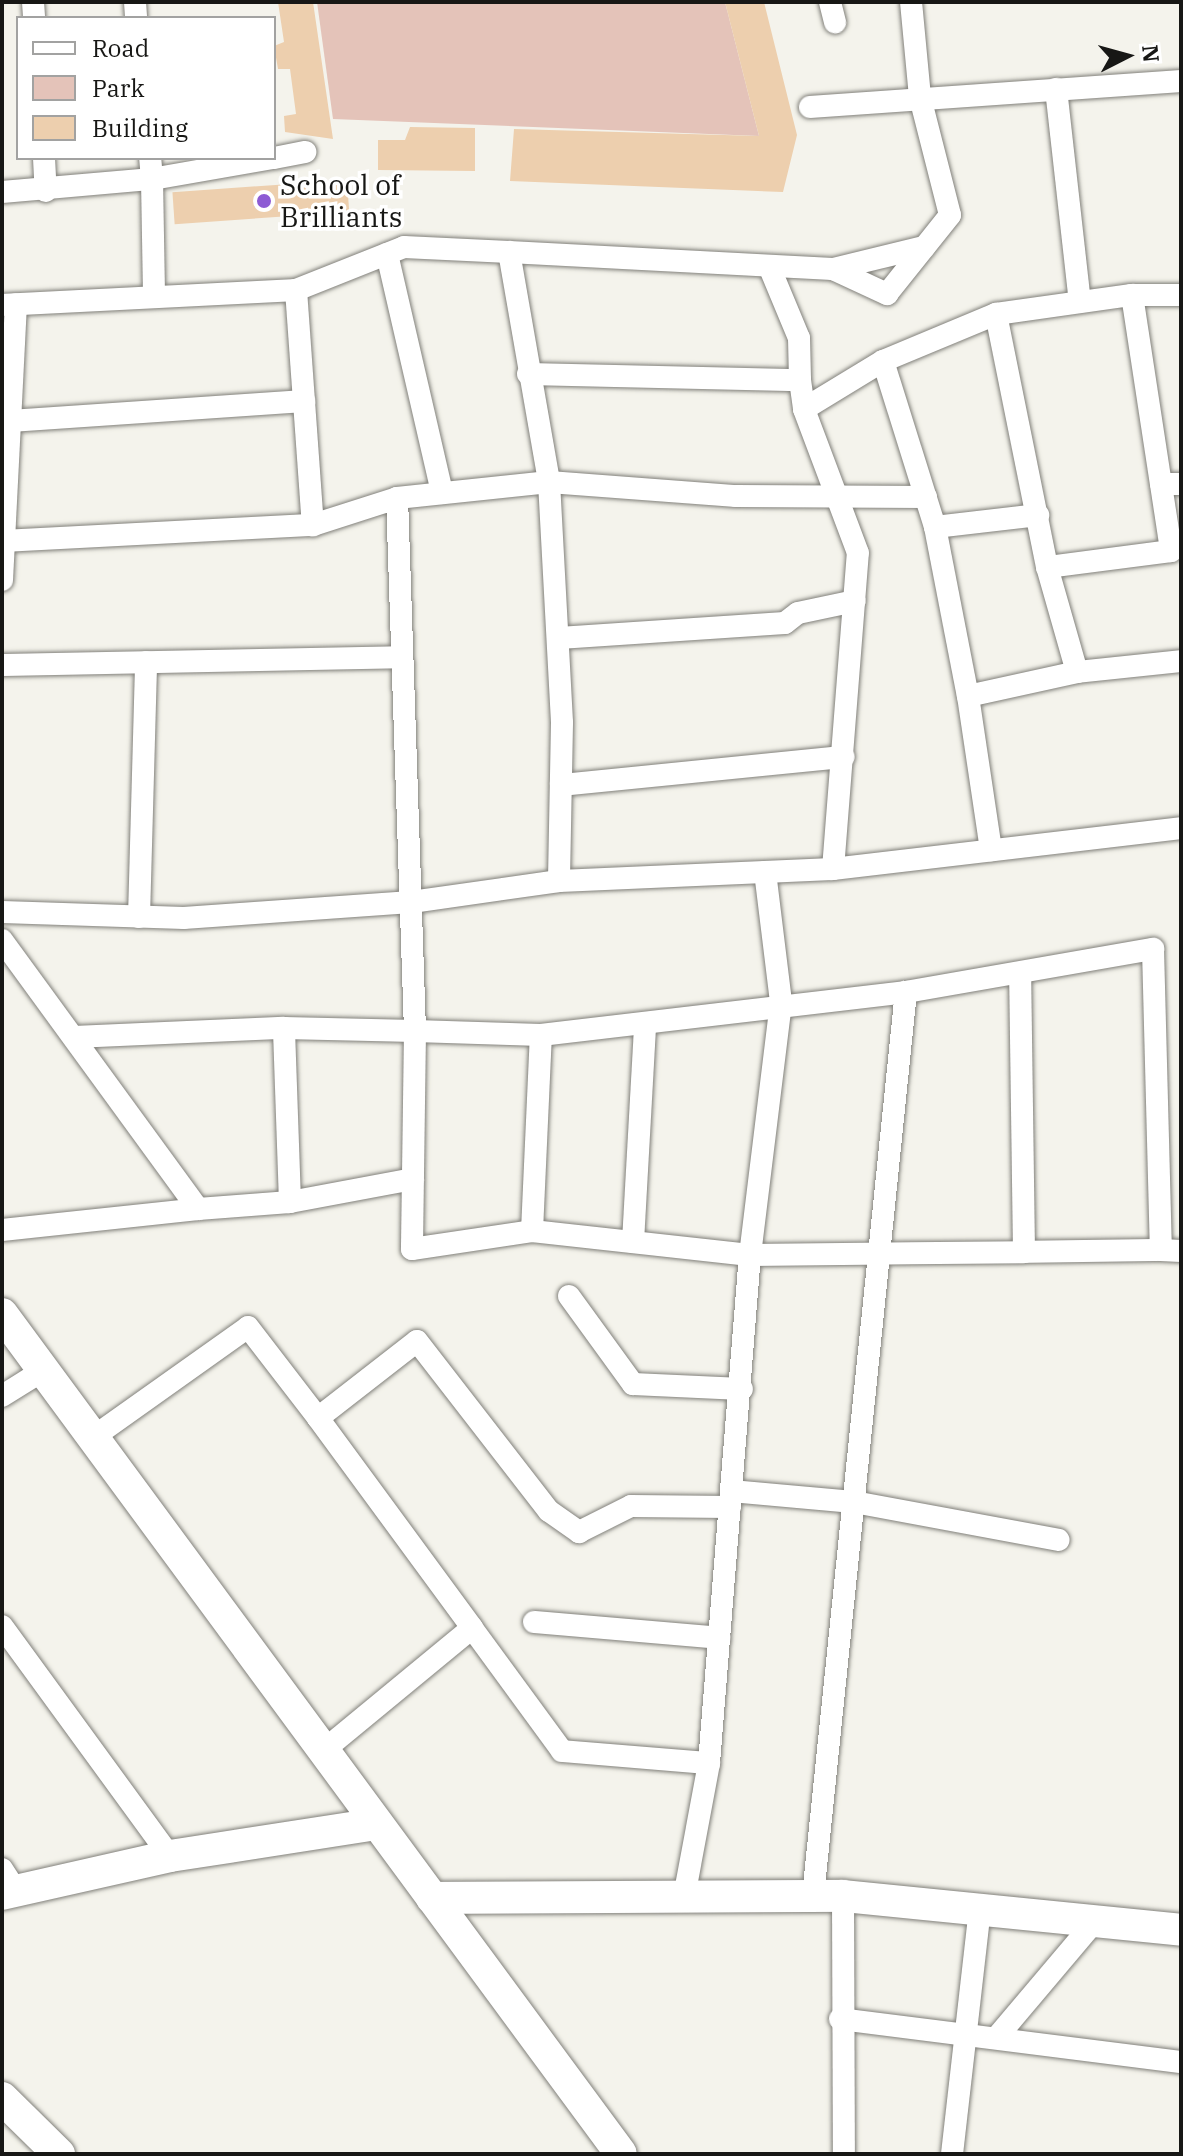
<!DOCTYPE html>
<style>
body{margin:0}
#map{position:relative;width:1183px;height:2156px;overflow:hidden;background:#f4f3ec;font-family:"IBM Plex Serif",serif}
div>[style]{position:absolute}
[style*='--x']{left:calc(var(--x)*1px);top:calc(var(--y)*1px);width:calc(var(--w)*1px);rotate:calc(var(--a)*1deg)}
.green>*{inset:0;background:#e4c3b9}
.building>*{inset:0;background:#edcfae;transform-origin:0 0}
.roads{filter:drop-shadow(0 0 2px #81807a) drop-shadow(0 0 2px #81807a)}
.street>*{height:22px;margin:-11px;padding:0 11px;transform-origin:11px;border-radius:11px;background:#fff}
.secondary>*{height:32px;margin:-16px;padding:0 16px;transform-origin:16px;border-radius:16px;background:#fff}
.dots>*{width:22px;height:22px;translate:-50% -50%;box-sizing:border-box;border:4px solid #fff;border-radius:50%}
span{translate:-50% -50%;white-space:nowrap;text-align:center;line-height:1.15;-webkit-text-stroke:7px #fff;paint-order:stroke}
.poi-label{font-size:28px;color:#171715}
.left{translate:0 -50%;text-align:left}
.frame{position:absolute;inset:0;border:4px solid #171715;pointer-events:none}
.legend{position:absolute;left:16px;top:16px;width:260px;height:144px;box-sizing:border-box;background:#fff;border:2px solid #a2a2a1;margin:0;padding:10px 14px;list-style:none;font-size:24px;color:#171715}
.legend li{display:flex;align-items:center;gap:16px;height:40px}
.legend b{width:40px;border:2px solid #a2a2a1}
.north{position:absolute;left:1087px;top:16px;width:80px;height:80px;-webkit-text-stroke:6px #fff;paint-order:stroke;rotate:84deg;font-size:22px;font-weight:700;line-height:32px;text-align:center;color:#171715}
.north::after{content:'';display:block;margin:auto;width:28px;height:36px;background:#171715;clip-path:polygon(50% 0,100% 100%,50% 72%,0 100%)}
</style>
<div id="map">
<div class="green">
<i style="clip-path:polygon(317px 2px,725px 2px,759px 136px,333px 119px)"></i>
</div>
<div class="building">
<i style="clip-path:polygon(278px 2px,313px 2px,333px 139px,285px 132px,284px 116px,296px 114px,290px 69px,278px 69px,274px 46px,284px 42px)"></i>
<i style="clip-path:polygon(725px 2px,764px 2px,797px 135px,783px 192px,510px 181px,514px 129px,759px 136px)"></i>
<i style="clip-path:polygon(410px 127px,475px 128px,475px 171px,378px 170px,378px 140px,405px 140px)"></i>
<i style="left:347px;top:180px;width:32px;height:175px;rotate:86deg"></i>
</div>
<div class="roads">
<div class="street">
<i style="--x:33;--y:2;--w:16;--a:86"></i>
<i style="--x:135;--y:2;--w:16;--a:86"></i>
<i style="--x:830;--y:2;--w:21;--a:76"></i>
<i style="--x:1056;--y:89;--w:214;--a:83.6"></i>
<i style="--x:810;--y:107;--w:372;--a:-4"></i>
<i style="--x:44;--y:158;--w:33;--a:87"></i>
<i style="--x:274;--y:158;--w:32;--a:-11"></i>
<i style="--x:2;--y:192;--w:151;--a:-5"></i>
<i style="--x:152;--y:179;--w:21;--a:-95"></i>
<i style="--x:509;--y:252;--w:324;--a:3"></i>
<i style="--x:833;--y:269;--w:60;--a:24.8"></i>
<i style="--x:887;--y:294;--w:101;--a:-51.4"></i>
<i style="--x:950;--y:215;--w:122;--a:-104.3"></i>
<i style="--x:920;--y:97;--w:95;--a:-95.4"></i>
<i style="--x:387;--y:254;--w:245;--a:77"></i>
<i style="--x:769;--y:266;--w:78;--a:67.4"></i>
<i style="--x:799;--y:338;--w:42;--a:88.6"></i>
<i style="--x:833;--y:269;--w:94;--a:-13.6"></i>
<i style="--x:296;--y:290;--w:116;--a:-21.7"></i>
<i style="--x:404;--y:247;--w:105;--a:2.7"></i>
<i style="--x:509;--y:252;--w:233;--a:80.1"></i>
<i style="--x:549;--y:482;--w:188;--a:4.3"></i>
<i style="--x:736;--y:496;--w:190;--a:0.3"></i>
<i style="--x:154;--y:294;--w:115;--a:-91"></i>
<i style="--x:152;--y:179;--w:122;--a:-9.9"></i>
<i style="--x:1132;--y:295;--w:49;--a:0"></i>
<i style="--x:2;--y:305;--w:294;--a:-2.9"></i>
<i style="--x:296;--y:290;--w:236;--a:85.9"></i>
<i style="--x:313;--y:525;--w:88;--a:-17.8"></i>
<i style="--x:397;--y:498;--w:153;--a:-6"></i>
<i style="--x:549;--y:482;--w:241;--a:86.9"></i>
<i style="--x:562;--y:723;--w:158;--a:91.1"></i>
<i style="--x:559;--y:881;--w:149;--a:171.9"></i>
<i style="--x:411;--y:902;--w:228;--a:176"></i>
<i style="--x:184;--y:918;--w:182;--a:-178.1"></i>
<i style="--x:996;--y:314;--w:137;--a:-8"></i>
<i style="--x:1132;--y:295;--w:259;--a:81.3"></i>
<i style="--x:1171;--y:551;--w:125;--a:172.6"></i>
<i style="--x:528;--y:374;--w:272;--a:1.3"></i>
<i style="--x:800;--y:380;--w:29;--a:82"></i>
<i style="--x:10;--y:421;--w:295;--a:-3.9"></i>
<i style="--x:1161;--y:484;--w:20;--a:0"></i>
<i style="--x:935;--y:527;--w:104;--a:-6.6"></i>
<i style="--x:4;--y:541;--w:309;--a:-3"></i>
<i style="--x:2;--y:580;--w:276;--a:-87.1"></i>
<i style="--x:559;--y:638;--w:226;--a:-3.8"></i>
<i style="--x:785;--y:623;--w:16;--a:-38"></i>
<i style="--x:798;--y:613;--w:58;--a:-11.9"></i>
<i style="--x:2;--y:665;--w:400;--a:-1.1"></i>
<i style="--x:1077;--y:672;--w:105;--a:-6"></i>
<i style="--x:968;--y:696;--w:156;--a:81.5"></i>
<i style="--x:561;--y:785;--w:284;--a:-5.7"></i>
<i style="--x:833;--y:869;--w:350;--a:-6.7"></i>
<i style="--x:559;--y:881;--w:274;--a:-2.5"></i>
<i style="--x:833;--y:869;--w:317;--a:-85.5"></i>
<i style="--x:858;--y:553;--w:154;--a:-110.6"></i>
<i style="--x:804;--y:409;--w:92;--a:-31.3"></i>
<i style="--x:883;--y:361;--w:174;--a:72.6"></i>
<i style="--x:935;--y:527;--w:172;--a:79"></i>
<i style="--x:968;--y:696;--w:112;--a:-12.4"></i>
<i style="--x:1077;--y:672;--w:109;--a:-105.9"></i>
<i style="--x:1047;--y:567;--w:258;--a:-101.4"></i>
<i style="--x:996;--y:314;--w:122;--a:157.4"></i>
<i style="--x:139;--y:917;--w:255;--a:-88.4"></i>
<i style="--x:2;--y:940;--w:333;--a:53.9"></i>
<i style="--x:198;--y:1209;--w:92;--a:-4.4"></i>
<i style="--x:290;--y:1202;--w:174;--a:-92"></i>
<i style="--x:284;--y:1028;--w:131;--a:1.3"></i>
<i style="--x:415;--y:1031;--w:533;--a:-91.93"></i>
<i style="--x:541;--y:1035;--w:126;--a:-178.2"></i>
<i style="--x:415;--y:1031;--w:218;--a:90.8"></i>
<i style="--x:412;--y:1249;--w:121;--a:-8.5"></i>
<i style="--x:532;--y:1231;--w:219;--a:6.3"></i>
<i style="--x:750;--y:1255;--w:274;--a:-0.6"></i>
<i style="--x:1024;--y:1252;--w:277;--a:-90.8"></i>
<i style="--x:74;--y:1037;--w:210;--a:-2.5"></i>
<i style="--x:290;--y:1202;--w:125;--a:-10.6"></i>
<i style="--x:2;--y:1230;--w:197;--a:-6.1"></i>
<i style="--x:532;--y:1231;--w:196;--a:-87.4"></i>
<i style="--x:541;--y:1035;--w:368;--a:-6.7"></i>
<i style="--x:633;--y:1242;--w:215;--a:-86.8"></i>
<i style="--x:1161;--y:1250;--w:20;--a:3"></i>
<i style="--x:569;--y:1296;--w:109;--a:54"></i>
<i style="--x:633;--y:1384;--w:109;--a:2.6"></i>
<i style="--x:2;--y:1396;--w:47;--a:-32"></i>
<i style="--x:318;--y:1418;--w:125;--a:-37.9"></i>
<i style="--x:417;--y:1341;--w:215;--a:52.2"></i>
<i style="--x:549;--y:1511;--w:37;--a:35"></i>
<i style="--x:579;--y:1532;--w:58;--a:-26.6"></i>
<i style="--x:631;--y:1506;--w:99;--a:0.6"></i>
<i style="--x:92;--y:1438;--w:191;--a:-35.4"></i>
<i style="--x:248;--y:1327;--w:115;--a:52.4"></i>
<i style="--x:318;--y:1418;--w:260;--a:53.7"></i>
<i style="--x:472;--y:1628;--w:193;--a:140.5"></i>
<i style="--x:731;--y:1491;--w:123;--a:5.1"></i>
<i style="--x:854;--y:1502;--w:208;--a:10.5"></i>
<i style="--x:534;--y:1622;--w:186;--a:4.9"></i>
<i style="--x:2;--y:1626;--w:285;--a:53.9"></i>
<i style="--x:472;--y:1628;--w:152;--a:53.8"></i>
<i style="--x:562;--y:1751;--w:147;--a:4.7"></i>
<i style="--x:2;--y:1869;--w:24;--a:57"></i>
<i style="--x:813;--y:1896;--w:909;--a:-84.13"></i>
<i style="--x:906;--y:992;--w:251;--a:-9.9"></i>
<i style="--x:1153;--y:949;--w:301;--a:88.5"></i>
<i style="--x:1161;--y:1250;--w:137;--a:179.2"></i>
<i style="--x:843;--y:1896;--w:258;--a:89.8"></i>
<i style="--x:684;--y:1897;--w:136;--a:-79.4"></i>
<i style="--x:709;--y:1763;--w:510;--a:-85.39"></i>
<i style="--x:750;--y:1255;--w:255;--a:-83"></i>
<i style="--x:781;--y:1002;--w:131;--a:-97"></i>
<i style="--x:840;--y:2019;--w:344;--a:7.2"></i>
<i style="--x:997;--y:2037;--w:152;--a:-49.8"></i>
<i style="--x:952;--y:2154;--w:246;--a:-83.5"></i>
</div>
<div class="secondary">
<i style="--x:2;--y:1314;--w:1043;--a:53.61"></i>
<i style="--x:2;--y:1894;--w:172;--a:-12.7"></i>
<i style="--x:170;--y:1856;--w:209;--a:-8.8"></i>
<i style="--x:432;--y:1898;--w:411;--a:-0.3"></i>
<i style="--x:843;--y:1896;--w:340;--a:5.7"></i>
<i style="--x:2;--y:2098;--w:80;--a:44.5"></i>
</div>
</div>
<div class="dots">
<i style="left:264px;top:201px;background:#8d5bd4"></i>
</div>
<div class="poi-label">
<span class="left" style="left:280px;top:201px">School of<br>Brilliants</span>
</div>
<div class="frame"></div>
<ul class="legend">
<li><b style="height:10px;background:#fff"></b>Road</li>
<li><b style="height:22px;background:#e4c3b9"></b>Park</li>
<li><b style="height:22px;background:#edcfae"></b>Building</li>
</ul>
<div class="north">N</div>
</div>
